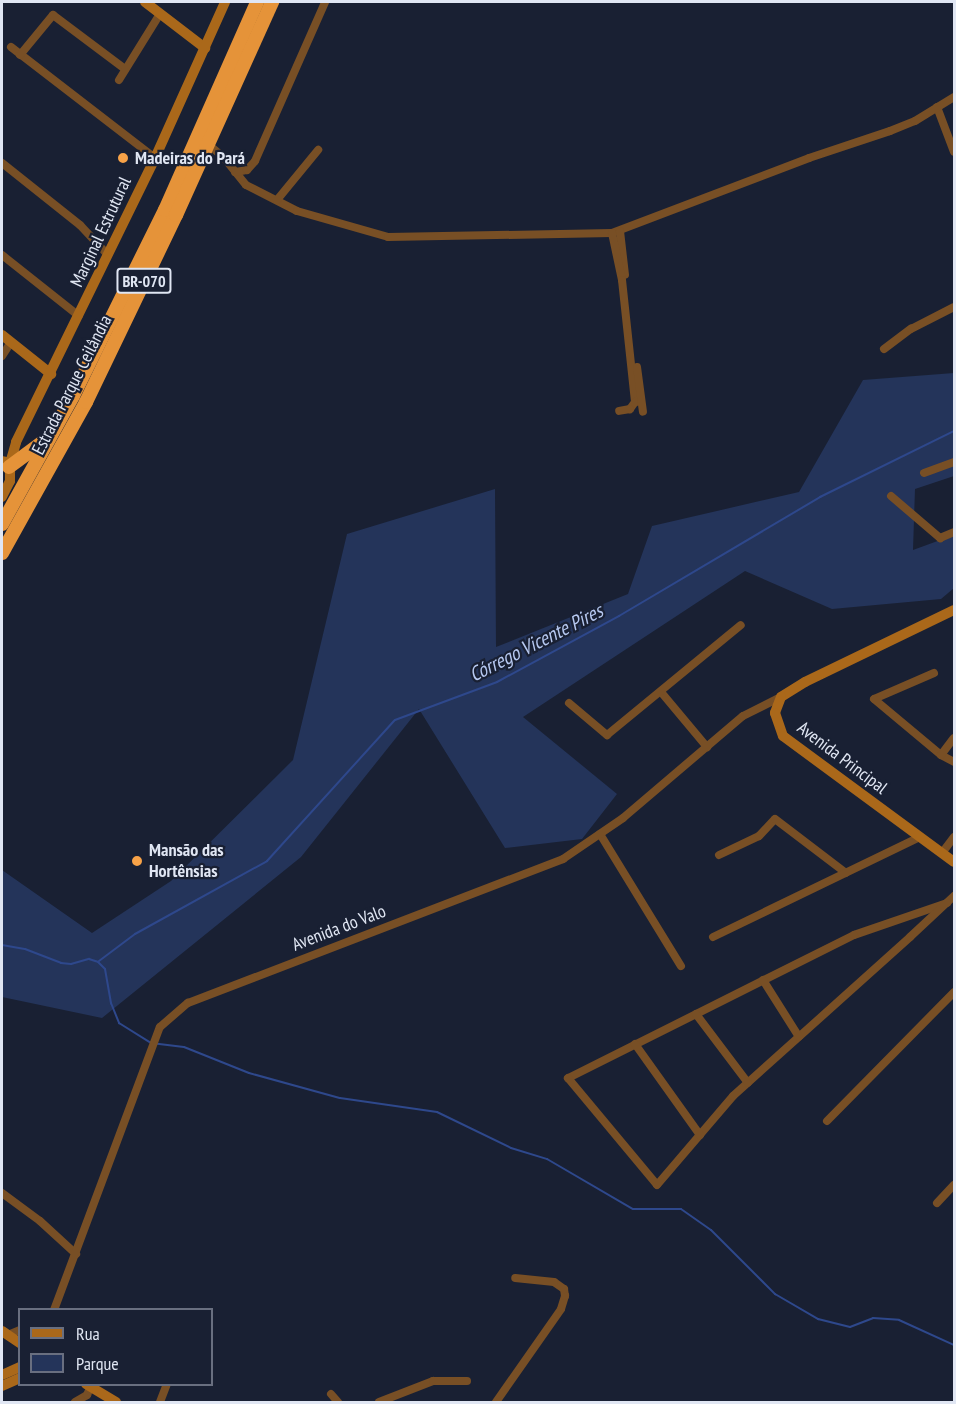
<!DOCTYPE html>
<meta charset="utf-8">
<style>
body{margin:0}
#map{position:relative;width:956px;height:1404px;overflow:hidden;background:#192033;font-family:"PT Sans Narrow",sans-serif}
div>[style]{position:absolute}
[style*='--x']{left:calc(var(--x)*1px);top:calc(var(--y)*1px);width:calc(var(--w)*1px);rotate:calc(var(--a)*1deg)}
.green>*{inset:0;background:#24345a}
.stream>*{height:2px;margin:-1px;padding:0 1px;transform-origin:1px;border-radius:1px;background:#2e488c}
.street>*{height:8px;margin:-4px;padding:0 4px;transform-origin:4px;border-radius:4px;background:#784f25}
.secondary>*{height:10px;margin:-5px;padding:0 5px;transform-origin:5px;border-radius:5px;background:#aa681a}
.highway>*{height:14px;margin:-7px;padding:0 7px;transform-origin:7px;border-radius:7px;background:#e59339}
.dots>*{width:16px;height:16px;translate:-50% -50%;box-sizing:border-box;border:3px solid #192033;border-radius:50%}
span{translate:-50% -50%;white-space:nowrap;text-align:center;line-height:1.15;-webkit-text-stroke:4.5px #192033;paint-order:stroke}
.shield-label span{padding:2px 4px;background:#192033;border:2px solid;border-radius:4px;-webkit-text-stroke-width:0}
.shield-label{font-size:16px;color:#e0e6f3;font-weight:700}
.poi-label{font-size:18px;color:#e0e6f3;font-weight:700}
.left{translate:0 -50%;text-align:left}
.street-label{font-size:18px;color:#e0e6f3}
.water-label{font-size:20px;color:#b6c8f0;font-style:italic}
.frame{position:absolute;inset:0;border:3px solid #e0e6f3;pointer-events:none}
.legend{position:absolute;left:18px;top:1308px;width:195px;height:78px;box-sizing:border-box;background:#192033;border:2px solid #696f80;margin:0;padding:8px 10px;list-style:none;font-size:18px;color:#e0e6f3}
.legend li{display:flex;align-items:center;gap:12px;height:30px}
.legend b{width:30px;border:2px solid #696f80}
</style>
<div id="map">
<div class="green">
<i style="clip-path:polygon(954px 373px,954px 476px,915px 489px,913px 550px,954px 535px,954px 588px,941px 599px,832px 609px,745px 571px,523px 717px,617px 794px,582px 839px,505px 848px,419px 709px,301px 857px,102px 1018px,2px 997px,2px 870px,92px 933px,171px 881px,293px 760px,347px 534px,495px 489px,496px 647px,628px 594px,652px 526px,799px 492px,863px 380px)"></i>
</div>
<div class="stream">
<i style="--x:2;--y:945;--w:23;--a:10"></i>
<i style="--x:25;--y:949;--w:39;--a:21"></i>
<i style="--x:61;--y:963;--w:10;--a:6"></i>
<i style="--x:71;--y:964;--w:19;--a:-16"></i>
<i style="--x:89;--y:959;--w:9;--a:18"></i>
<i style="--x:98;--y:962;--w:10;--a:45"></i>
<i style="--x:105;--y:969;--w:35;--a:80"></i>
<i style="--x:111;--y:1003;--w:22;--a:68"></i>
<i style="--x:119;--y:1023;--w:38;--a:32"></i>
<i style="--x:151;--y:1043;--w:33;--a:7"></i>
<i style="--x:184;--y:1047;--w:70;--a:21.8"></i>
<i style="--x:249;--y:1073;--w:94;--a:15.4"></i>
<i style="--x:340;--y:1098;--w:98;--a:8.2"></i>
<i style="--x:437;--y:1112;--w:82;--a:25.9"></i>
<i style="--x:511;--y:1148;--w:38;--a:17"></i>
<i style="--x:547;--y:1159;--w:99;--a:30.2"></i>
<i style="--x:633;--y:1209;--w:48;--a:0"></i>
<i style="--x:681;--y:1209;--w:37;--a:35"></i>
<i style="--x:711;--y:1230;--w:91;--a:45"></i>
<i style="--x:775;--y:1294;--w:50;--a:30.2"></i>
<i style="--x:818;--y:1319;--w:33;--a:14"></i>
<i style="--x:850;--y:1327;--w:25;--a:-21"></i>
<i style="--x:873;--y:1318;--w:26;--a:4"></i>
<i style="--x:899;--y:1320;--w:60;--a:24.4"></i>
<i style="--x:99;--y:961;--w:45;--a:-36.9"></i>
<i style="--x:135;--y:934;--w:151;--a:-28.9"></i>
<i style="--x:267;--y:861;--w:190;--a:-47.8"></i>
<i style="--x:395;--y:720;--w:109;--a:-20.4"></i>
<i style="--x:497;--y:682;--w:139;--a:-28.4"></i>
<i style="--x:619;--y:616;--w:234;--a:-30.6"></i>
<i style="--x:820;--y:497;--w:149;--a:-26.2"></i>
</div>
<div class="street">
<i style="--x:11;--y:47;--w:182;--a:37.6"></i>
<i style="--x:20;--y:55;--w:52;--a:-50.5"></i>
<i style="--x:53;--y:15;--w:90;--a:36.9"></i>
<i style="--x:119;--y:80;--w:78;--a:-58.2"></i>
<i style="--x:937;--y:107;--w:48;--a:69.3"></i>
<i style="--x:208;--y:144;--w:23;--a:41"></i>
<i style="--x:225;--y:159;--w:33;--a:51"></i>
<i style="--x:246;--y:185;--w:57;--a:27"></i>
<i style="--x:297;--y:211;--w:95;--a:15.9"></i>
<i style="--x:388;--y:237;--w:224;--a:-1"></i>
<i style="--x:612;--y:233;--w:211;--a:-20.8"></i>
<i style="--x:809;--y:158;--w:85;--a:-18.4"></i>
<i style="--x:890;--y:131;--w:27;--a:-22"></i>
<i style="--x:915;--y:121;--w:46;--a:-31.6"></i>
<i style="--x:2;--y:163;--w:100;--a:38.5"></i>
<i style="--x:80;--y:225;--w:41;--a:47"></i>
<i style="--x:235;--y:172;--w:12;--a:-9"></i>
<i style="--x:247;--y:170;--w:12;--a:-48"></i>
<i style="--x:255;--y:161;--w:174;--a:-66.2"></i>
<i style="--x:277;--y:200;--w:65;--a:-50.6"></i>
<i style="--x:620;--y:231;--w:44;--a:83.5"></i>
<i style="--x:612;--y:233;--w:48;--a:78"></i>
<i style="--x:622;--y:280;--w:123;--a:83.9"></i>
<i style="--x:635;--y:402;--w:9;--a:126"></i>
<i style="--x:630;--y:409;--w:11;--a:170"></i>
<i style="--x:2;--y:255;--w:98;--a:38.4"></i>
<i style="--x:884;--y:349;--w:34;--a:-37"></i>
<i style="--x:911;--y:329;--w:48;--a:-27.1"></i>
<i style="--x:2;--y:356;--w:17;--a:-57"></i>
<i style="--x:637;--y:367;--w:45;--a:82.4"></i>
<i style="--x:924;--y:473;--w:32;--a:-20"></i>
<i style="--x:891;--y:496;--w:65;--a:40.6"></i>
<i style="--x:940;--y:538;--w:15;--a:-23"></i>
<i style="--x:934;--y:673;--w:65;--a:156.6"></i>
<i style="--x:874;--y:699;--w:87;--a:39.9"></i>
<i style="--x:941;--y:755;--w:15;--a:28"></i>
<i style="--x:661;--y:692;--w:72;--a:50.1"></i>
<i style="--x:569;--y:703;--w:50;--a:40.1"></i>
<i style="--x:607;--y:735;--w:173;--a:-39.4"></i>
<i style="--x:941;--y:755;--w:21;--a:-53"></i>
<i style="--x:600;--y:834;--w:155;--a:58.5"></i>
<i style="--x:942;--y:853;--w:20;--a:-53"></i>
<i style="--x:719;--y:855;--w:44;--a:-25.4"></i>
<i style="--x:759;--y:836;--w:23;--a:-47"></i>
<i style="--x:775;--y:819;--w:89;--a:37.3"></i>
<i style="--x:947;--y:903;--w:98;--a:161"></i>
<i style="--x:854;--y:935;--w:320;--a:153.4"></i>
<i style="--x:568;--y:1078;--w:139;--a:50.2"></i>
<i style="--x:657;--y:1185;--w:117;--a:-49.5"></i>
<i style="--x:733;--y:1096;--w:238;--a:-41.9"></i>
<i style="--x:910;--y:937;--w:60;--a:-43"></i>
<i style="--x:713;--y:937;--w:230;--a:-25.8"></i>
<i style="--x:763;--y:980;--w:67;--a:57.7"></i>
<i style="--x:696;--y:1014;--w:86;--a:53"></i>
<i style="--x:635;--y:1044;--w:112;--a:54.5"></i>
<i style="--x:827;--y:1121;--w:181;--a:-45.4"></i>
<i style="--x:2;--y:1193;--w:47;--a:36.4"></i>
<i style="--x:40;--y:1221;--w:49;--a:42.5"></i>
<i style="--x:937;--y:1203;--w:25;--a:-47"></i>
<i style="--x:54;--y:1310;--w:302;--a:-69.5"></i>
<i style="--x:160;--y:1027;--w:37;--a:-41"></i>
<i style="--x:188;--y:1003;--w:402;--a:-21"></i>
<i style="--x:563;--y:859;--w:73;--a:-34.3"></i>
<i style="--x:623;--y:818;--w:157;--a:-40.4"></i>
<i style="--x:743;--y:716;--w:42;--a:-26.6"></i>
<i style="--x:8;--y:1335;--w:13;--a:-23"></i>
<i style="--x:331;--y:1394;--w:11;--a:49"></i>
<i style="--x:75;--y:1402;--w:14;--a:-30"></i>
<i style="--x:87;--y:1395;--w:8;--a:-67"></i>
<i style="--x:160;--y:1402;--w:19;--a:-69"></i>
<i style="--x:379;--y:1402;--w:58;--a:-21.3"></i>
<i style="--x:433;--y:1381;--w:34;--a:0"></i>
<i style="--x:496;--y:1402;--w:113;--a:-55"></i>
<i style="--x:561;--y:1309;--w:14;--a:-73"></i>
<i style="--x:565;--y:1296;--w:7;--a:-98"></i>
<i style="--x:564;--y:1289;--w:12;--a:-145"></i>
<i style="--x:554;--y:1282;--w:39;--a:-174"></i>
</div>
<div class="secondary">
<i style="--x:145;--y:2;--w:76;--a:37.5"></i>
<i style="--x:2;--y:335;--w:63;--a:38.5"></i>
<i style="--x:2;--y:461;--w:4;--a:14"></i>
<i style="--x:6;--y:462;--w:11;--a:68"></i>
<i style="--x:10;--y:472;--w:9;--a:90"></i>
<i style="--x:10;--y:481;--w:18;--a:117"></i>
<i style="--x:9;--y:467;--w:26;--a:-74"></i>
<i style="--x:16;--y:442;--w:316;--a:-63.9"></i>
<i style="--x:155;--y:158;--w:171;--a:-65.8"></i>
<i style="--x:954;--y:610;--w:165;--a:154.2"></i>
<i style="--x:805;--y:682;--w:28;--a:148"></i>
<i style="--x:781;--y:697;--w:17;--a:111"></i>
<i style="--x:775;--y:713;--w:24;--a:71"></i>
<i style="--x:783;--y:736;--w:212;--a:36.4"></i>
<i style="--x:2;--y:1331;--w:22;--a:34"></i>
<i style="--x:2;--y:1375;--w:20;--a:-24"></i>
<i style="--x:86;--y:1384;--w:35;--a:31"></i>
<i style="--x:2;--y:1386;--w:20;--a:-24"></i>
</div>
<div class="highway">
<i style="--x:9;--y:467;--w:44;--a:-36.6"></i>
<i style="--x:2;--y:524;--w:146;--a:-61"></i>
<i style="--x:73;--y:396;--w:208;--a:-63.7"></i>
<i style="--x:165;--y:210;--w:227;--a:-66.1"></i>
<i style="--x:2;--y:553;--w:173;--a:-60.9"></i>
<i style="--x:86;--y:402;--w:208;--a:-64.3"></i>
<i style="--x:176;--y:215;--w:234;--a:-65.7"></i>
</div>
<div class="dots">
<i style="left:123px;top:158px;background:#f7a248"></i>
<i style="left:137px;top:861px;background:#f7a248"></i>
</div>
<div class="shield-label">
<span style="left:144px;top:281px">BR-070</span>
</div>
<div class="poi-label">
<span class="left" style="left:135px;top:158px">Madeiras do Pará</span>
<span class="left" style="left:149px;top:861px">Mansão das<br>Hortênsias</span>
</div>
<div class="street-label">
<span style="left:101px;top:232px;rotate:-65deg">Marginal Estrutural</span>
<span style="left:72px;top:385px;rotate:-63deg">Estrada Parque Ceilândia</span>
<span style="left:842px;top:758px;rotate:37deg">Avenida Principal</span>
<span style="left:339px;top:928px;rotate:-21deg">Avenida do Valo</span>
</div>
<div class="water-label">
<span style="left:536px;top:643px;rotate:-27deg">Córrego Vicente Pires</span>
</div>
<div class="frame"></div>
<ul class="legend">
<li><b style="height:8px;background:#aa681a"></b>Rua</li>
<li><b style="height:16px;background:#24345a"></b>Parque</li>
</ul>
</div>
